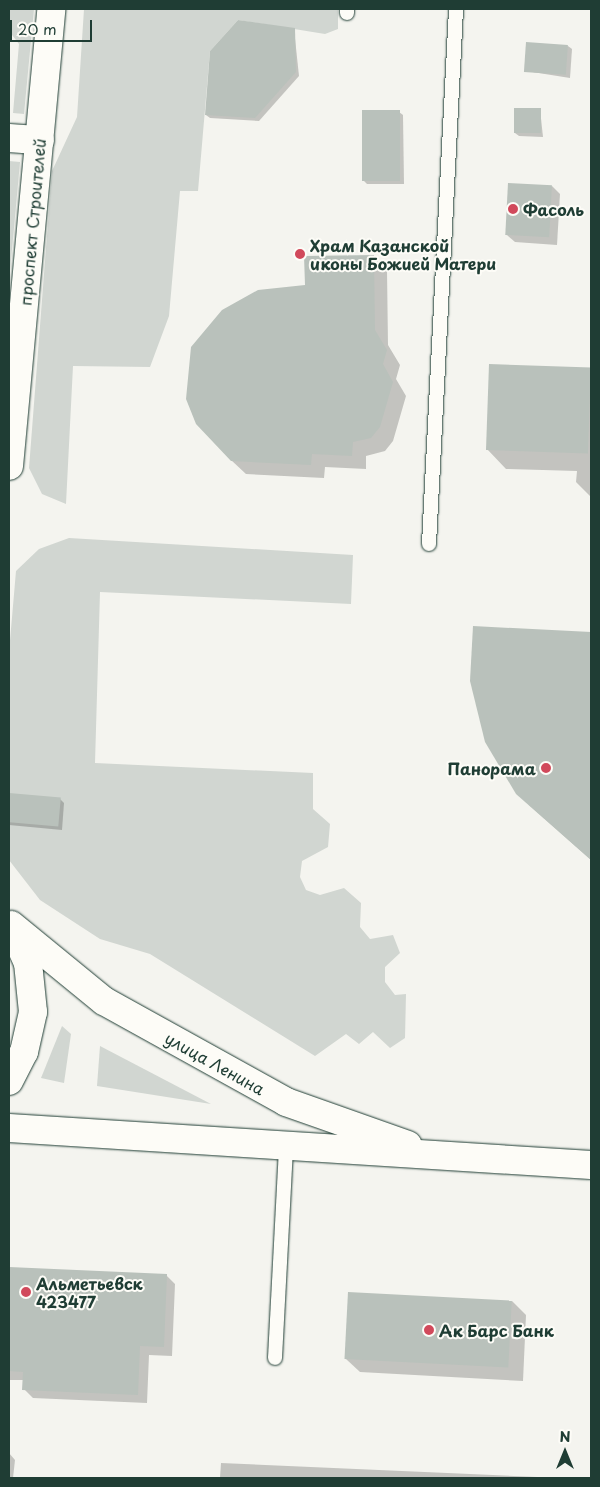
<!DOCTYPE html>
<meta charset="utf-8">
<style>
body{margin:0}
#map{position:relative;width:600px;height:1487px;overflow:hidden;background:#f4f4ef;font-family:"Playpen Sans",sans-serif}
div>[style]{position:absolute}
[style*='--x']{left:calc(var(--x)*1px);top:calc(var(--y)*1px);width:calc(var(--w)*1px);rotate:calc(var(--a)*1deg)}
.green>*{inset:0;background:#d1d6d1}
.shadow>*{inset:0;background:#0003}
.building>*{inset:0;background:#b9c1bb;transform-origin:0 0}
.roads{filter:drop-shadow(0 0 1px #1f3d34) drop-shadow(0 0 1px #1f3d34)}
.lane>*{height:14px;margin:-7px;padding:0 7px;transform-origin:7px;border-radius:7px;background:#fdfcf7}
.secondary>*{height:28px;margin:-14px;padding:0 14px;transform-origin:14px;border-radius:14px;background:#fdfcf7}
.dots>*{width:14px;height:14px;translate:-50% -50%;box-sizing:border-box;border:2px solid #fdfcf7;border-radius:50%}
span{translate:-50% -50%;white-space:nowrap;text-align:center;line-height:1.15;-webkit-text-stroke:4px #fdfcf7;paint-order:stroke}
.poi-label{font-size:16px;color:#1f3d34;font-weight:700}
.left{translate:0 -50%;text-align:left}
.right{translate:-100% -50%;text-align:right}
.street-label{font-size:16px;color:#1f3d34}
.frame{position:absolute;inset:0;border:10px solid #1f3d34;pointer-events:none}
.north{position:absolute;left:540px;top:1427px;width:50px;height:50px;-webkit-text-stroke:4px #fdfcf7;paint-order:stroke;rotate:0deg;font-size:14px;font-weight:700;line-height:20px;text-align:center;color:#1f3d34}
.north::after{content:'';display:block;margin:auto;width:18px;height:22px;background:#1f3d34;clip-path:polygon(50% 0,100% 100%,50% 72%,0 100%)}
.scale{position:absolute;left:10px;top:20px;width:82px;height:22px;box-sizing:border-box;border:2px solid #1f3d34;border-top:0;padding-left:6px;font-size:15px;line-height:18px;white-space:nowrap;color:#1f3d34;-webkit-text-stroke:4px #fdfcf7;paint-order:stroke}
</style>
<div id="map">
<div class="green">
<i style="clip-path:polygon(9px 9px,34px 9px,24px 114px,13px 113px,19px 44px,9px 31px)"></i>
<i style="clip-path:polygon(84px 9px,338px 9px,338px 29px,325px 34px,238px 20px,210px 51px,198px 191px,180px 191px,169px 316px,150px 367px,73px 366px,66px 504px,42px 494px,29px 468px,52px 171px,77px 117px)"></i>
<i style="clip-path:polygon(9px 161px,20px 162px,9px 282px)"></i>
<i style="clip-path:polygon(69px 538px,353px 555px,351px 604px,100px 592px,95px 763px,313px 773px,313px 809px,330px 824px,328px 847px,302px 861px,300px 877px,306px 890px,320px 895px,344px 888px,361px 903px,360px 927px,370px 939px,393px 935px,400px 953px,385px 967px,385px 982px,395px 995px,406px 994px,405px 1038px,390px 1048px,373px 1032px,359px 1044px,346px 1034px,315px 1056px,150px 954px,100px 939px,40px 900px,9px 860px,9px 652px,16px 571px,39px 549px)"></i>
<i style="clip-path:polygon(62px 1026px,71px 1034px,64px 1083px,41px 1078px)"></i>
<i style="clip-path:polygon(100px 1046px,211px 1104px,97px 1086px)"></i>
</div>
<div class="shadow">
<i style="clip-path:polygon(294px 29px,299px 76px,259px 121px,210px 118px,206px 115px)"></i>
<i style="clip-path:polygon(568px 46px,572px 49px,570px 78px,526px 71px)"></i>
<i style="clip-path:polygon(540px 109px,543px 137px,519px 136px,515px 133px)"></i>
<i style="clip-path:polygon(399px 112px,403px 115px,404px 184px,367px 184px,364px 181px)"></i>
<i style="clip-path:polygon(552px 186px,560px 194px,557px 245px,515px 242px,507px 235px)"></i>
<i style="clip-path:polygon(373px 257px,387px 270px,388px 345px,400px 365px,396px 379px,406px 396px,393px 441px,385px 451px,366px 456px,366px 469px,325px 467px,324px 478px,246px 474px,231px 460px,306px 286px)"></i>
<i style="clip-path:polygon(490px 365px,591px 369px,591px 497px,576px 482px,577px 471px,506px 469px,487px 449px)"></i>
<i style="clip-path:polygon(474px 627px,591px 633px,591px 860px,529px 805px)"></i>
<i style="clip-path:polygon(9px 794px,60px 799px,64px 803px,62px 830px,9px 825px)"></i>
<i style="clip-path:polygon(9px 1268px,166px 1275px,175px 1284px,172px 1356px,149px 1355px,147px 1403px,33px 1398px,24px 1389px,24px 1380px,9px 1380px)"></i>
<i style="clip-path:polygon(512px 1301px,526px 1315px,523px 1381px,360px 1372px,346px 1359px)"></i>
<i style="clip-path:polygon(9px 1453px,15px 1460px,13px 1478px,9px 1478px)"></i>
<i style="clip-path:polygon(221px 1463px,561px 1478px,220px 1478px)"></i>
</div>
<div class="building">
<i style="clip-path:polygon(238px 20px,295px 28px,296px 72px,255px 118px,205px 115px,210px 51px)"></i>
<i style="left:526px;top:42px;width:42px;height:30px;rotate:4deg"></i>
<i style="left:514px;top:108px;width:27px;height:25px"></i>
<i style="left:362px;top:110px;width:38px;height:71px"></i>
<i style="left:508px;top:183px;width:44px;height:52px;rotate:3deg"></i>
<i style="clip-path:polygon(374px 255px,375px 330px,387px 350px,383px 364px,393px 382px,380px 427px,371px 438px,353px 442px,352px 456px,312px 454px,311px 465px,231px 461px,196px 424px,186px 399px,191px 347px,222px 310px,258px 290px,305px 285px,304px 256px)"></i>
<i style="left:489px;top:364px;width:102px;height:86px;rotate:2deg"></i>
<i style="clip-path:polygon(473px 626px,591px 632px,591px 860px,516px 794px,485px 742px,470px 681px)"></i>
<i style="left:9px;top:793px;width:52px;height:29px;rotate:5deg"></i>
<i style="clip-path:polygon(9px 1267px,167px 1274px,164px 1347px,140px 1346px,138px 1395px,22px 1390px,23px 1372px,9px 1371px)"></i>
<i style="left:348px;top:1292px;width:164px;height:67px;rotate:3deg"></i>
</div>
<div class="roads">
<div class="lane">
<i style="--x:347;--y:13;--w:4;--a:-90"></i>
<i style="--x:429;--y:544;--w:536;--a:-87.11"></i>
<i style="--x:275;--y:1358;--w:211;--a:-87"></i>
</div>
<div class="secondary">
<i style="--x:9;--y:138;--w:31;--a:4"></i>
<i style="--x:9;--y:466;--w:459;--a:-84.7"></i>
<i style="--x:11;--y:925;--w:120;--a:39.3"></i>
<i style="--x:104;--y:1001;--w:208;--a:29"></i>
<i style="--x:286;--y:1102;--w:129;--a:19.4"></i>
<i style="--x:9;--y:1081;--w:33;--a:-63"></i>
<i style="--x:24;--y:1052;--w:41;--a:-77.3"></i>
<i style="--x:33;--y:1012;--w:49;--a:-95.8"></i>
<i style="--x:28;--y:963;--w:35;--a:-114"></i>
<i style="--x:9;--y:1128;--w:583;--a:3.64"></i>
</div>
</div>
<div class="dots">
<i style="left:513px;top:209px;background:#d1495b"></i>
<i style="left:300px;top:254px;background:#d1495b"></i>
<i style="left:546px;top:768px;background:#d1495b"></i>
<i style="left:26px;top:1292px;background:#d1495b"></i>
<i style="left:429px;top:1330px;background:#d1495b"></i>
</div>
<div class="poi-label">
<span class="left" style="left:523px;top:209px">Фасоль</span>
<span class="left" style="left:310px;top:254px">Храм Казанской<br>иконы Божией Матери</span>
<span class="right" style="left:536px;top:768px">Панорама</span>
<span class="left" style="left:36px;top:1292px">Альметьевск<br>423477</span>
<span class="left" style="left:439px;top:1330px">Ак Барс Банк</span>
</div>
<div class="street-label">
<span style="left:32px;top:222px;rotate:-85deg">проспект Строителей</span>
<span style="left:215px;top:1063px;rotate:29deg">улица Ленина</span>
</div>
<div class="frame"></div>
<div class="north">N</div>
<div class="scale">20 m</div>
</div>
